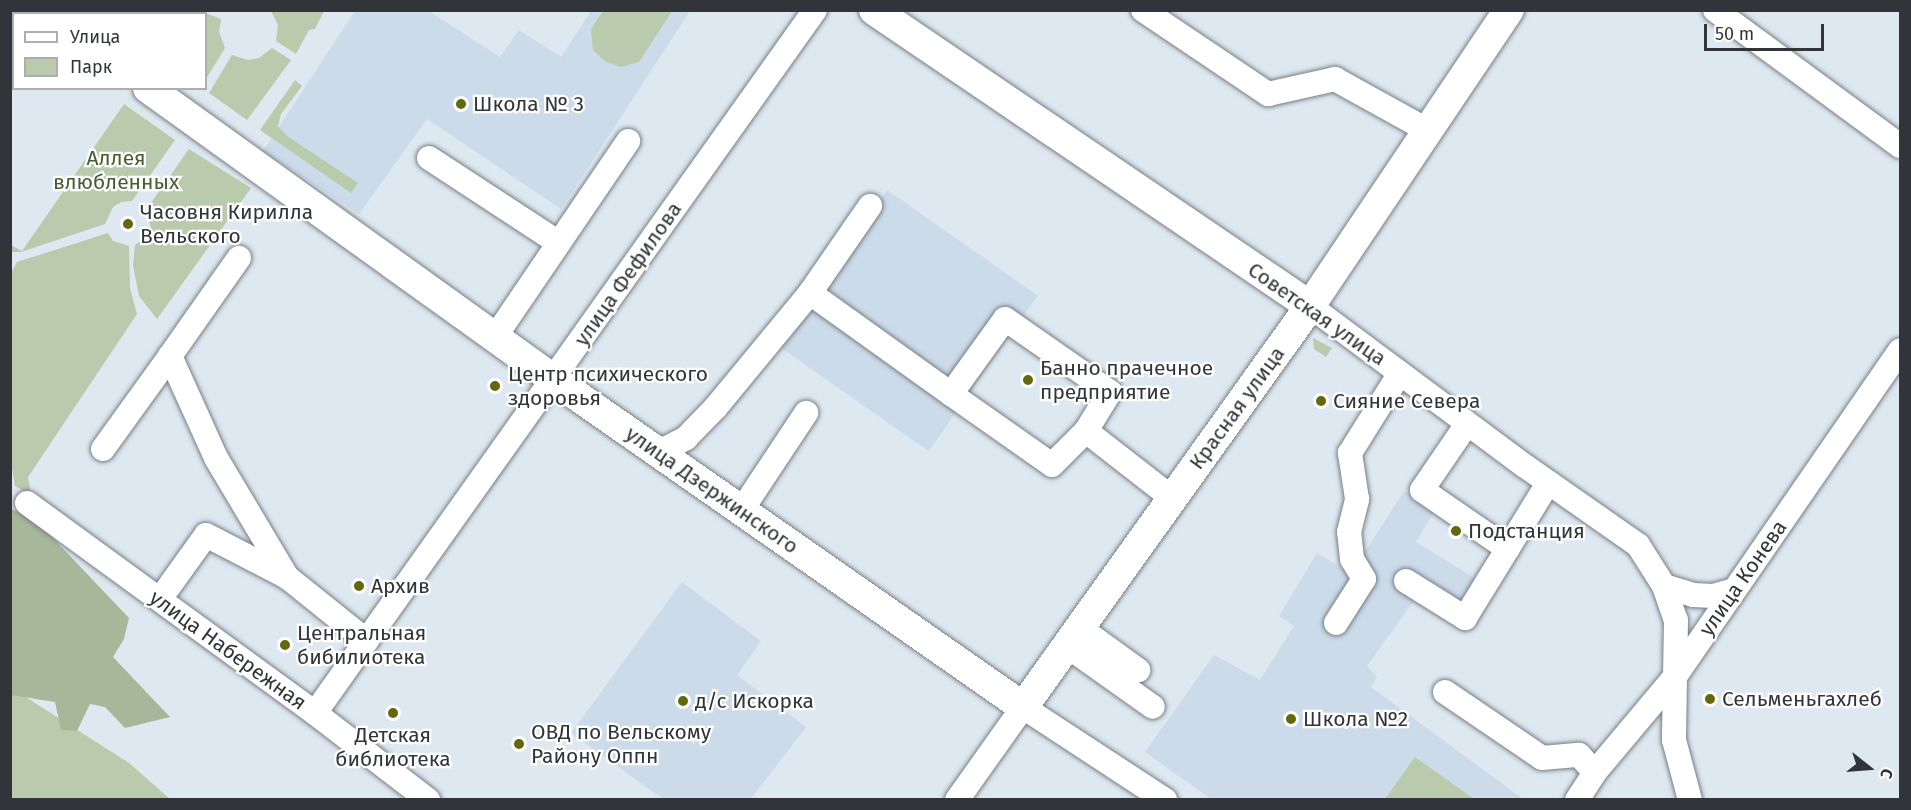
<!DOCTYPE html>
<meta charset="utf-8">
<style>
body{margin:0}
#map{position:relative;width:1911px;height:810px;overflow:hidden;background:#dee8f0;font-family:"Fira Sans",sans-serif}
div>[style]{position:absolute}
[style*='--x']{left:calc(var(--x)*1px);top:calc(var(--y)*1px);width:calc(var(--w)*1px);rotate:calc(var(--a)*1deg)}
.built>*{inset:0;background:#ccdbe9;transform-origin:0 0}
.green>*{inset:0;background:#b9caad}
.forest>*{inset:0;background:#a6b899}
.roads{filter:drop-shadow(0 0 2px #767f87) drop-shadow(0 0 2px #767f87)}
.minor>*{height:24px;margin:-12px;padding:0 12px;transform-origin:12px;border-radius:12px;background:#fff}
.major>*{height:30px;margin:-15px;padding:0 15px;transform-origin:15px;border-radius:15px;background:#fff}
.dots>*{width:16px;height:16px;translate:-50% -50%;box-sizing:border-box;border:3px solid #fff;border-radius:50%}
span{translate:-50% -50%;white-space:nowrap;text-align:center;line-height:1.15;-webkit-text-stroke:4.5px #fff;paint-order:stroke}
.poi-label{font-size:21px;color:#313438}
.left{translate:0 -50%;text-align:left}
.park-label{font-size:21px;color:#455e2f}
.street-label{font-size:21px;color:#313438}
.frame{position:absolute;inset:0;border:12px solid #313438;pointer-events:none}
.legend{position:absolute;left:12px;top:12px;width:195px;height:78px;box-sizing:border-box;background:#fff;border:2px solid #adaeaf;margin:0;padding:8px 10px;list-style:none;font-size:18px;color:#313438}
.legend li{display:flex;align-items:center;gap:12px;height:30px}
.legend b{width:30px;border:2px solid #adaeaf}
.north{position:absolute;left:1839px;top:738px;width:60px;height:60px;-webkit-text-stroke:4px #fff;paint-order:stroke;rotate:107deg;font-size:16px;font-weight:700;line-height:24px;text-align:center;color:#313438}
.north::after{content:'';display:block;margin:auto;width:21px;height:27px;background:#313438;clip-path:polygon(50% 0,100% 100%,50% 72%,0 100%)}
.scale{position:absolute;left:1704px;top:24px;width:120px;height:27px;box-sizing:border-box;border:3px solid #313438;border-top:0;padding-left:8px;font-size:18px;line-height:21px;white-space:nowrap;color:#313438;-webkit-text-stroke:4px #fff;paint-order:stroke}
</style>
<div id="map">
<div class="built">
<i style="clip-path:polygon(355px 11px,429px 11px,500px 57px,519px 30px,561px 57px,591px 11px,690px 11px,561px 209px,427px 119px,359px 214px,263px 151px)"></i>
<i style="left:887px;top:190px;width:184px;height:190px;rotate:35deg"></i>
<i style="clip-path:polygon(1404px 491px,1435px 510px,1416px 542px,1494px 590px,1465px 633px,1415px 599px,1367px 666px,1377px 677px,1371px 687px,1523px 799px,1211px 799px,1145px 752px,1214px 655px,1260px 680px,1294px 626px,1279px 616px,1317px 553px,1351px 574px)"></i>
<i style="clip-path:polygon(682px 582px,761px 641px,737px 675px,806px 727px,751px 799px,663px 799px,571px 733px)"></i>
</div>
<div class="green">
<i style="clip-path:polygon(178px 11px,200px 11px,221px 19px,219px 32px,225px 48px,206px 79px,206px 14px,176px 13px)"></i>
<i style="clip-path:polygon(271px 11px,324px 11px,315px 29px,309px 30px,296px 54px,276px 41px,278px 25px)"></i>
<i style="clip-path:polygon(603px 11px,603px 10px,672px 11px,639px 62px,621px 67px,605px 61px,593px 50px,591px 29px)"></i>
<i style="clip-path:polygon(272px 48px,291px 60px,247px 120px,209px 93px,232px 55px,248px 60px,259px 58px)"></i>
<i style="clip-path:polygon(295px 80px,302px 86px,281px 114px,278px 126px,287px 136px,358px 183px,351px 193px,260px 130px)"></i>
<i style="clip-path:polygon(124px 104px,175px 140px,132px 201px,121px 202px,113px 207px,105px 224px,21px 252px,11px 252px,11px 245px,22px 251px)"></i>
<i style="clip-path:polygon(189px 149px,251px 188px,157px 319px,139px 296px,133px 265px,135px 245px,147px 237px,151px 228px,146px 210px)"></i>
<i style="clip-path:polygon(108px 233px,113px 241px,129px 246px,130px 288px,137px 314px,28px 477px,31px 495px,15px 486px,11px 462px,10px 275px,17px 262px)"></i>
<i style="clip-path:polygon(1313px 338px,1332px 348px,1326px 357px,1314px 349px)"></i>
<i style="clip-path:polygon(10px 687px,129px 763px,170px 799px,11px 799px)"></i>
<i style="clip-path:polygon(1415px 757px,1474px 799px,1385px 799px)"></i>
</div>
<div class="forest">
<i style="clip-path:polygon(11px 509px,34px 518px,129px 618px,124px 639px,113px 657px,170px 717px,125px 728px,105px 707px,90px 704px,77px 731px,61px 730px,55px 702px,11px 695px)"></i>
</div>
<div class="roads">
<div class="minor">
<i style="--x:1143;--y:10;--w:151;--a:33.9"></i>
<i style="--x:1268;--y:94;--w:69;--a:-12.6"></i>
<i style="--x:1335;--y:79;--w:105;--a:29"></i>
<i style="--x:1715;--y:10;--w:230;--a:36.3"></i>
<i style="--x:429;--y:158;--w:155;--a:33.2"></i>
<i style="--x:810;--y:293;--w:173;--a:35.6"></i>
<i style="--x:951;--y:394;--w:123;--a:35.1"></i>
<i style="--x:1052;--y:465;--w:48;--a:-45"></i>
<i style="--x:1086;--y:431;--w:46;--a:-58.4"></i>
<i style="--x:1110;--y:392;--w:128;--a:-145.2"></i>
<i style="--x:1005;--y:319;--w:92;--a:125.8"></i>
<i style="--x:1310;--y:306;--w:268;--a:36.7"></i>
<i style="--x:1525;--y:466;--w:138;--a:35"></i>
<i style="--x:1638;--y:545;--w:49;--a:57.6"></i>
<i style="--x:1664;--y:586;--w:36;--a:71"></i>
<i style="--x:1676;--y:620;--w:120;--a:91"></i>
<i style="--x:1674;--y:740;--w:62;--a:75.1"></i>
<i style="--x:495;--y:337;--w:237;--a:-55.8"></i>
<i style="--x:170;--y:356;--w:120;--a:-54.9"></i>
<i style="--x:1467;--y:424;--w:80;--a:124.3"></i>
<i style="--x:1422;--y:490;--w:104;--a:34.5"></i>
<i style="--x:1086;--y:431;--w:109;--a:37.9"></i>
<i style="--x:103;--y:449;--w:115;--a:-54.2"></i>
<i style="--x:170;--y:356;--w:112;--a:65.7"></i>
<i style="--x:216;--y:458;--w:139;--a:59.2"></i>
<i style="--x:657;--y:453;--w:33;--a:-27"></i>
<i style="--x:686;--y:438;--w:43;--a:-45.9"></i>
<i style="--x:716;--y:407;--w:148;--a:-50.5"></i>
<i style="--x:810;--y:293;--w:106;--a:-55.4"></i>
<i style="--x:27;--y:503;--w:356;--a:36.1"></i>
<i style="--x:315;--y:713;--w:143;--a:37.6"></i>
<i style="--x:741;--y:511;--w:118;--a:-56.4"></i>
<i style="--x:1406;--y:581;--w:70;--a:32.1"></i>
<i style="--x:1465;--y:618;--w:158;--a:-58.4"></i>
<i style="--x:1664;--y:586;--w:30;--a:17"></i>
<i style="--x:1693;--y:595;--w:20;--a:3"></i>
<i style="--x:1713;--y:596;--w:22;--a:-16"></i>
<i style="--x:168;--y:588;--w:65;--a:-54.4"></i>
<i style="--x:206;--y:535;--w:91;--a:27.4"></i>
<i style="--x:287;--y:577;--w:102;--a:38.7"></i>
<i style="--x:1336;--y:623;--w:52;--a:-57.5"></i>
<i style="--x:1364;--y:579;--w:23;--a:-121"></i>
<i style="--x:1352;--y:559;--w:27;--a:-96"></i>
<i style="--x:1349;--y:532;--w:34;--a:-76"></i>
<i style="--x:1357;--y:499;--w:47;--a:-98.7"></i>
<i style="--x:1350;--y:453;--w:94;--a:-58"></i>
<i style="--x:1080;--y:628;--w:72;--a:35.9"></i>
<i style="--x:1067;--y:646;--w:105;--a:35.3"></i>
<i style="--x:1445;--y:692;--w:117;--a:34.2"></i>
<i style="--x:1542;--y:758;--w:37;--a:-5"></i>
<i style="--x:1579;--y:755;--w:23;--a:47"></i>
<i style="--x:315;--y:713;--w:863;--a:-54.58"></i>
<i style="--x:957;--y:800;--w:114;--a:-54.6"></i>
<i style="--x:1023;--y:707;--w:170;--a:33.2"></i>
<i style="--x:1577;--y:800;--w:33;--a:-57"></i>
<i style="--x:1595;--y:772;--w:123;--a:-50"></i>
<i style="--x:1674;--y:678;--w:398;--a:-55.4"></i>
</div>
<div class="major">
<i style="--x:39;--y:10;--w:6;--a:45"></i>
<i style="--x:874;--y:10;--w:527;--a:34.17"></i>
<i style="--x:148;--y:88;--w:499;--a:35.7"></i>
<i style="--x:553;--y:379;--w:573;--a:34.91"></i>
<i style="--x:1023;--y:707;--w:493;--a:-54.4"></i>
<i style="--x:1310;--y:306;--w:357;--a:-56.1"></i>
</div>
</div>
<div class="dots">
<i style="left:461px;top:104px;background:#62690b"></i>
<i style="left:128px;top:224px;background:#62690b"></i>
<i style="left:1028px;top:380px;background:#62690b"></i>
<i style="left:495px;top:386px;background:#62690b"></i>
<i style="left:1321px;top:401px;background:#62690b"></i>
<i style="left:1456px;top:531px;background:#62690b"></i>
<i style="left:359px;top:586px;background:#62690b"></i>
<i style="left:285px;top:645px;background:#62690b"></i>
<i style="left:1710px;top:699px;background:#62690b"></i>
<i style="left:683px;top:701px;background:#62690b"></i>
<i style="left:393px;top:713px;background:#62690b"></i>
<i style="left:1291px;top:719px;background:#62690b"></i>
<i style="left:519px;top:744px;background:#62690b"></i>
</div>
<div class="poi-label">
<span class="left" style="left:473px;top:104px">Школа № 3</span>
<span class="left" style="left:140px;top:224px">Часовня Кирилла<br>Вельского</span>
<span class="left" style="left:1040px;top:380px">Банно прачечное<br>предприятие</span>
<span class="left" style="left:508px;top:386px">Центр психического<br>здоровья</span>
<span class="left" style="left:1333px;top:401px">Сияние Севера</span>
<span class="left" style="left:1468px;top:531px">Подстанция</span>
<span class="left" style="left:371px;top:586px">Архив</span>
<span class="left" style="left:297px;top:645px">Центральная<br>бибилиотека</span>
<span class="left" style="left:1722px;top:699px">Сельменьгахлеб</span>
<span class="left" style="left:695px;top:701px">д/с Искорка</span>
<span class="left" style="left:1303px;top:719px">Школа №2</span>
<span class="left" style="left:531px;top:744px">ОВД по Вельскому<br>Району Оппн</span>
<span style="left:393px;top:747px">Детская<br>библиотека</span>
</div>
<div class="park-label">
<span style="left:116px;top:170px">Аллея<br>влюбленных</span>
</div>
<div class="street-label">
<span style="left:628px;top:274px;rotate:-55deg">улица Фефилова</span>
<span style="left:1317px;top:314px;rotate:35deg">Советская улица</span>
<span style="left:1237px;top:408px;rotate:-54deg">Красная улица</span>
<span style="left:712px;top:490px;rotate:35deg">улица Дзержинского</span>
<span style="left:1743px;top:578px;rotate:-55deg">улица Конева</span>
<span style="left:228px;top:650px;rotate:36deg">улица Набережная</span>
</div>
<div class="frame"></div>
<ul class="legend">
<li><b style="height:8px;background:#fff"></b>Улица</li>
<li><b style="height:16px;background:#b9caad"></b>Парк</li>
</ul>
<div class="north">С</div>
<div class="scale">50 m</div>
</div>
